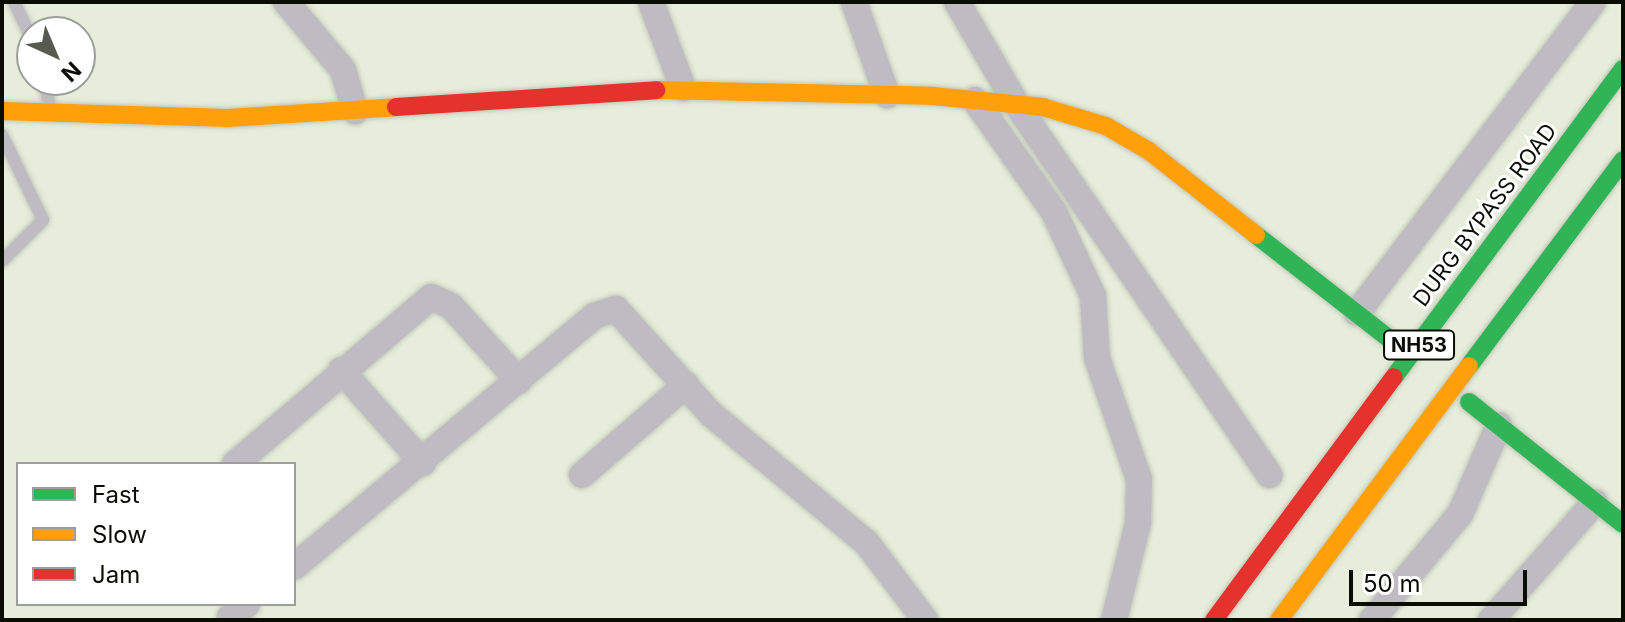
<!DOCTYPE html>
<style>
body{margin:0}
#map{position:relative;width:1625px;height:622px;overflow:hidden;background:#e6edda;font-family:Inter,sans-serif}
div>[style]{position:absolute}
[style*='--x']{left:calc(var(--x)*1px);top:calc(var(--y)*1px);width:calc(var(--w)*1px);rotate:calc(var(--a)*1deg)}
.roads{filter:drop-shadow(0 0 2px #c2c7b9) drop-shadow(0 0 2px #c2c7b9)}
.lane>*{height:12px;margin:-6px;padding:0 6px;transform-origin:6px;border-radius:6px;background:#bebcc2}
.street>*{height:26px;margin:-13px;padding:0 13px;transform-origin:13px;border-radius:13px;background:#bebcc2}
.fast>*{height:18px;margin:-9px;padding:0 9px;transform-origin:9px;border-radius:9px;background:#30b455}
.slow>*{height:18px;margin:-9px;padding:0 9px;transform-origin:9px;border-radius:9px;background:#ff9f0a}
.jam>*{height:18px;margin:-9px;padding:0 9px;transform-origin:9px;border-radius:9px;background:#e5322d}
span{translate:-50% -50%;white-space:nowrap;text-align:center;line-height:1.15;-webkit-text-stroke:6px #fff;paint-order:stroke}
.shield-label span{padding:2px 6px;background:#fff;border:2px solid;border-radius:6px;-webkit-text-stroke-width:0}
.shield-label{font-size:20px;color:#0a0d04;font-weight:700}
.street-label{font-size:22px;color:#0a0d04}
.frame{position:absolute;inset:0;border:4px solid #0a0d04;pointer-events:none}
.legend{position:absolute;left:16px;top:462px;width:280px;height:144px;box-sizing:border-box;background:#fff;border:2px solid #9d9e9b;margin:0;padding:10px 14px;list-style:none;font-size:24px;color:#0a0d04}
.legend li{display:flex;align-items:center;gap:16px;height:40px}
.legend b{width:40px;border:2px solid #9d9e9b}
.north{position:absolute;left:16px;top:16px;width:80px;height:80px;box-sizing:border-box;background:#fff;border:2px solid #9d9e9b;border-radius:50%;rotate:136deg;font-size:22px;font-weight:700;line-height:32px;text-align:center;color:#0a0d04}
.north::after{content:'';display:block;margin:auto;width:28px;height:36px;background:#575b4f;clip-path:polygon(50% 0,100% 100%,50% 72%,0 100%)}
.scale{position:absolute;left:1349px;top:570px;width:178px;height:36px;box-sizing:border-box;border:4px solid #0a0d04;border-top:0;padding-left:10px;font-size:24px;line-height:28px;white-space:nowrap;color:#0a0d04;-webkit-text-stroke:6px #fff;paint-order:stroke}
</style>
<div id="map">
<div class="roads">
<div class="lane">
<i style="--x:14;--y:2;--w:41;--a:64.1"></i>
<i style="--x:44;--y:80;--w:29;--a:78"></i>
<i style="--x:2;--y:135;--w:94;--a:64.2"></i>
<i style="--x:43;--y:220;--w:58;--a:135"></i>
</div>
<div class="street">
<i style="--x:286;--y:2;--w:89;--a:50"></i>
<i style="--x:343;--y:70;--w:43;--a:73.7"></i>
<i style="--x:651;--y:2;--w:92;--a:69.6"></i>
<i style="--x:854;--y:2;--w:99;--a:70.5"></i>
<i style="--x:957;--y:2;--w:119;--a:59.8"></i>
<i style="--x:1017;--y:105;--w:448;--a:55.7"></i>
<i style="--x:975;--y:100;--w:137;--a:54.8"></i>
<i style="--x:1054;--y:212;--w:93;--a:65.1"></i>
<i style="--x:1093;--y:296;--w:62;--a:86.3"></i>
<i style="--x:1097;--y:358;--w:128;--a:70.9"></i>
<i style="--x:1139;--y:479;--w:44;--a:91.3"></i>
<i style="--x:1138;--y:523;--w:100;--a:103.9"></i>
<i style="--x:1357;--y:313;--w:390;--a:-52.8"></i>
<i style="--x:341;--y:370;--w:124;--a:48.6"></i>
<i style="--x:235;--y:464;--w:257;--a:-40.4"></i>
<i style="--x:431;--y:297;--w:22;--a:24"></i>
<i style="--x:451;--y:306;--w:101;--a:47.8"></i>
<i style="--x:582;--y:475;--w:138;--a:-40.9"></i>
<i style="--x:294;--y:567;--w:391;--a:-39.9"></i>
<i style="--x:594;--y:316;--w:23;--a:-18"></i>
<i style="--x:616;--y:309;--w:142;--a:47.9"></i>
<i style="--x:711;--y:414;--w:201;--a:39.6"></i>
<i style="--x:866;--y:542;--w:98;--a:52.9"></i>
<i style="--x:230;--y:617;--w:21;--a:-37"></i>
<i style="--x:1372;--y:620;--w:138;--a:-50.3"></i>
<i style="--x:1460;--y:514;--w:97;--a:-66.3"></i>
<i style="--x:1491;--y:620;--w:157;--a:-48.6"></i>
</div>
<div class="fast">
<i style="--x:1256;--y:235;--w:171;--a:37.9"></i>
<i style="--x:1469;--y:366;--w:257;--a:-53.2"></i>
<i style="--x:1394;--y:377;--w:384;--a:-53.4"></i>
<i style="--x:1469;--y:402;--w:196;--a:38.4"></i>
</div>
<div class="slow">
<i style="--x:656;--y:90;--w:277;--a:1.2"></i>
<i style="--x:933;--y:96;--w:111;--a:5.7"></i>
<i style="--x:1043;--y:107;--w:66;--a:16.8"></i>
<i style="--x:1106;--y:126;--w:50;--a:30.2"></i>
<i style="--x:1149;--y:151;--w:136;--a:38.1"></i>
<i style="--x:2;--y:111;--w:226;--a:1.8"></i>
<i style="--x:228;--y:118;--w:168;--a:-3.7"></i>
<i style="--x:1279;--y:620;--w:317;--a:-53.2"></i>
</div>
<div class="jam">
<i style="--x:396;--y:107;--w:261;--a:-3.7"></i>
<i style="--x:1214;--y:620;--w:302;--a:-53.5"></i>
</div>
</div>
<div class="shield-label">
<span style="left:1419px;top:345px">NH53</span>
</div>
<div class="street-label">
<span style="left:1485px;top:215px;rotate:-53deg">DURG BYPASS ROAD</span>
</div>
<div class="frame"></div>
<ul class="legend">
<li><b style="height:10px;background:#30b455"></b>Fast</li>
<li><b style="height:10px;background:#ff9f0a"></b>Slow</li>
<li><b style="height:10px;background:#e5322d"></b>Jam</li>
</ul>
<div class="north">N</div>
<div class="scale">50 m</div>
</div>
